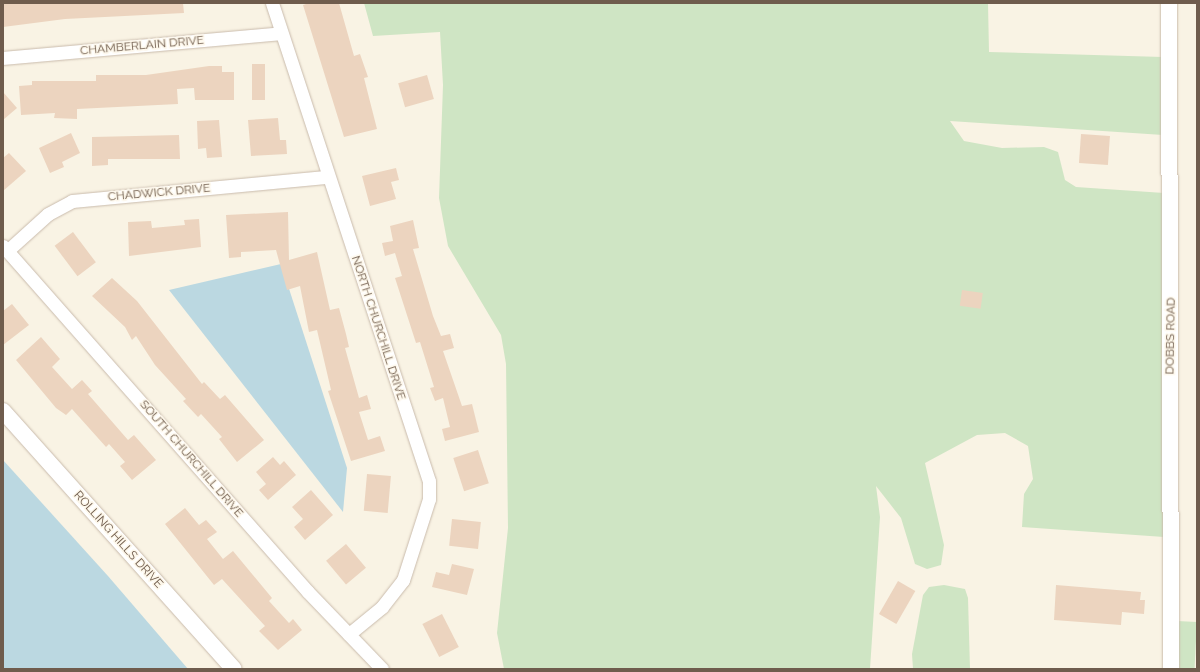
<!DOCTYPE html>
<style>
body{margin:0}
#map{position:relative;width:1200px;height:672px;overflow:hidden;background:#f9f3e4;font-family:Raleway,sans-serif}
div>[style]{position:absolute}
[style*='--x']{left:calc(var(--x)*1px);top:calc(var(--y)*1px);width:calc(var(--w)*1px);rotate:calc(var(--a)*1deg)}
.green>*{inset:0;background:#cfe5c4;transform-origin:0 0}
.water>*{inset:0;background:#bbd8e1}
.building>*{inset:0;background:#ecd4bf;transform-origin:0 0}
.roads{filter:drop-shadow(0 0 1px #c9bbac) drop-shadow(0 0 1px #c9bbac)}
.minor>*{height:13px;margin:-6.5px;padding:0 6.5px;transform-origin:6.5px;border-radius:6.5px;background:#fff}
.tertiary>*{height:16px;margin:-8px;padding:0 8px;transform-origin:8px;border-radius:8px;background:#fff}
span{translate:-50% -50%;white-space:nowrap;text-align:center;line-height:1.15;-webkit-text-stroke:3px #fdf7ea;paint-order:stroke}
.street-label{font-size:12px;color:#6f5c4d}
.frame{position:absolute;inset:0;border:4px solid #6f5c4d;pointer-events:none}
</style>
<div id="map">
<div class="green">
<i style="clip-path:polygon(364px 3px,988px 3px,989px 52px,1163px 57px,1163px 135px,950px 121px,964px 141px,1002px 148px,1044px 147px,1058px 152px,1065px 180px,1076px 187px,1164px 193px,1164px 537px,1022px 527px,1024px 494px,1033px 479px,1028px 446px,1005px 433px,977px 435px,925px 463px,944px 545px,941px 565px,927px 569px,915px 564px,901px 518px,876px 486px,880px 517px,870px 669px,504px 669px,497px 633px,508px 528px,506px 364px,501px 335px,448px 246px,439px 198px,443px 85px,440px 32px,373px 36px)"></i>
<i style="clip-path:polygon(944px 585px,965px 589px,968px 598px,970px 669px,913px 669px,912px 654px,923px 595px,929px 587px)"></i>
<i style="left:1177px;top:621px;width:20px;height:48px;rotate:3deg"></i>
</div>
<div class="water">
<i style="clip-path:polygon(281px 264px,347px 468px,343px 512px,169px 290px)"></i>
<i style="clip-path:polygon(3px 460px,108px 576px,188px 669px,3px 669px)"></i>
</div>
<div class="building">
<i style="clip-path:polygon(3px 3px,183px 3px,184px 13px,65px 19px,3px 27px)"></i>
<i style="clip-path:polygon(309px 3px,339px 3px,354px 56px,360px 54px,368px 77px,364px 78px,377px 129px,344px 137px,303px 5px)"></i>
<i style="left:252px;top:64px;width:13px;height:36px"></i>
<i style="clip-path:polygon(209px 66px,222px 66px,222px 72px,234px 72px,234px 100px,195px 100px,194px 88px,177px 89px,178px 104px,77px 109px,77px 119px,54px 118px,55px 113px,21px 115px,19px 86px,32px 85px,32px 81px,96px 81px,96px 75px,146px 75px)"></i>
<i style="left:427px;top:75px;width:25px;height:30px;rotate:74deg"></i>
<i style="clip-path:polygon(3px 92px,17px 108px,3px 120px)"></i>
<i style="clip-path:polygon(278px 118px,280px 140px,286px 140px,287px 154px,251px 156px,248px 120px)"></i>
<i style="clip-path:polygon(219px 120px,222px 157px,207px 158px,206px 148px,198px 149px,197px 121px)"></i>
<i style="clip-path:polygon(71px 133px,80px 153px,62px 162px,64px 167px,50px 173px,39px 148px)"></i>
<i style="left:1081px;top:134px;width:29px;height:29px;rotate:4deg"></i>
<i style="clip-path:polygon(179px 135px,180px 159px,108px 159px,108px 165px,92px 166px,92px 137px)"></i>
<i style="clip-path:polygon(9px 153px,26px 171px,3px 191px,3px 158px)"></i>
<i style="clip-path:polygon(396px 168px,399px 180px,391px 182px,396px 199px,370px 206px,362px 176px)"></i>
<i style="clip-path:polygon(288px 212px,289px 260px,317px 252px,330px 310px,339px 308px,346px 334px,349px 347px,345px 348px,359px 398px,367px 395px,371px 409px,359px 412px,368px 440px,380px 436px,385px 451px,351px 461px,328px 391px,331px 390px,317px 330px,309px 332px,300px 286px,287px 290px,276px 250px,241px 252px,241px 257px,229px 258px,226px 215px)"></i>
<i style="clip-path:polygon(199px 219px,201px 247px,129px 256px,128px 222px,151px 221px,152px 228px,185px 225px,184px 220px)"></i>
<i style="clip-path:polygon(413px 220px,419px 248px,413px 249px,433px 316px,441px 336px,450px 334px,454px 348px,443px 351px,462px 406px,472px 404px,479px 432px,445px 441px,442px 429px,450px 427px,443px 398px,435px 401px,430px 388px,434px 387px,420px 342px,416px 343px,395px 278px,402px 276px,395px 253px,385px 256px,382px 243px,393px 241px,390px 226px)"></i>
<i style="left:73px;top:232px;width:38px;height:23px;rotate:53deg"></i>
<i style="clip-path:polygon(112px 278px,137px 301px,202px 384px,204px 382px,220px 399px,225px 395px,264px 440px,237px 462px,219px 439px,222px 437px,201px 414px,198px 417px,183px 401px,186px 399px,155px 365px,136px 336px,132px 340px,125px 327px,92px 296px)"></i>
<i style="left:962px;top:290px;width:21px;height:16px;rotate:8deg"></i>
<i style="clip-path:polygon(12px 304px,29px 325px,3px 345px,3px 311px)"></i>
<i style="clip-path:polygon(41px 337px,60px 359px,52px 367px,72px 389px,82px 380px,92px 391px,88px 394px,128px 440px,134px 435px,156px 460px,132px 480px,120px 466px,125px 462px,109px 444px,106px 447px,72px 409px,66px 415px,56px 408px,16px 360px)"></i>
<i style="left:478px;top:450px;width:35px;height:26px;rotate:72deg"></i>
<i style="clip-path:polygon(273px 457px,280px 465px,284px 461px,296px 475px,268px 500px,259px 490px,266px 484px,256px 472px)"></i>
<i style="left:367px;top:474px;width:24px;height:37px;rotate:5deg"></i>
<i style="clip-path:polygon(311px 490px,333px 515px,305px 540px,294px 527px,303px 519px,292px 507px)"></i>
<i style="clip-path:polygon(185px 508px,199px 525px,206px 520px,217px 532px,207px 539px,223px 559px,233px 551px,272px 598px,269px 601px,289px 623px,293px 619px,302px 630px,278px 650px,259px 631px,265px 626px,222px 579px,214px 585px,165px 524px)"></i>
<i style="left:452px;top:519px;width:29px;height:27px;rotate:6deg"></i>
<i style="left:346px;top:544px;width:31px;height:26px;rotate:50deg"></i>
<i style="clip-path:polygon(452px 564px,474px 569px,467px 595px,432px 587px,436px 572px,449px 575px)"></i>
<i style="left:898px;top:581px;width:20px;height:38px;rotate:30deg"></i>
<i style="clip-path:polygon(1056px 585px,1141px 592px,1140px 600px,1145px 600px,1144px 614px,1122px 612px,1121px 625px,1054px 620px)"></i>
<i style="left:442px;top:614px;width:37px;height:22px;rotate:63deg"></i>
</div>
<div class="roads">
<div class="minor">
<i style="--x:272;--y:3;--w:503;--a:71.82"></i>
<i style="--x:429;--y:481;--w:18;--a:90"></i>
<i style="--x:429;--y:499;--w:85;--a:107.8"></i>
<i style="--x:403;--y:580;--w:34;--a:128"></i>
<i style="--x:382;--y:607;--w:43;--a:140.7"></i>
<i style="--x:3;--y:58;--w:279;--a:-5.1"></i>
<i style="--x:3;--y:246;--w:461;--a:48.6"></i>
<i style="--x:308;--y:592;--w:107;--a:46.1"></i>
<i style="--x:7;--y:251;--w:55;--a:-42.1"></i>
<i style="--x:48;--y:214;--w:27;--a:-28"></i>
<i style="--x:72;--y:201;--w:257;--a:-5.4"></i>
</div>
<div class="tertiary">
<i style="--x:1169;--y:3;--w:666;--a:89.83"></i>
<i style="--x:3;--y:411;--w:346;--a:48.2"></i>
</div>
</div>
<div class="street-label">
<span style="left:142px;top:46px;rotate:-5deg">CHAMBERLAIN DRIVE</span>
<span style="left:159px;top:193px;rotate:-5deg">CHADWICK DRIVE</span>
<span style="left:378px;top:328px;rotate:72deg">NORTH CHURCHILL DRIVE</span>
<span style="left:1171px;top:336px;rotate:-89deg">DOBBS ROAD</span>
<span style="left:191px;top:459px;rotate:49deg">SOUTH CHURCHILL DRIVE</span>
<span style="left:118px;top:540px;rotate:48deg">ROLLING HILLS DRIVE</span>
</div>
<div class="frame"></div>
</div>
